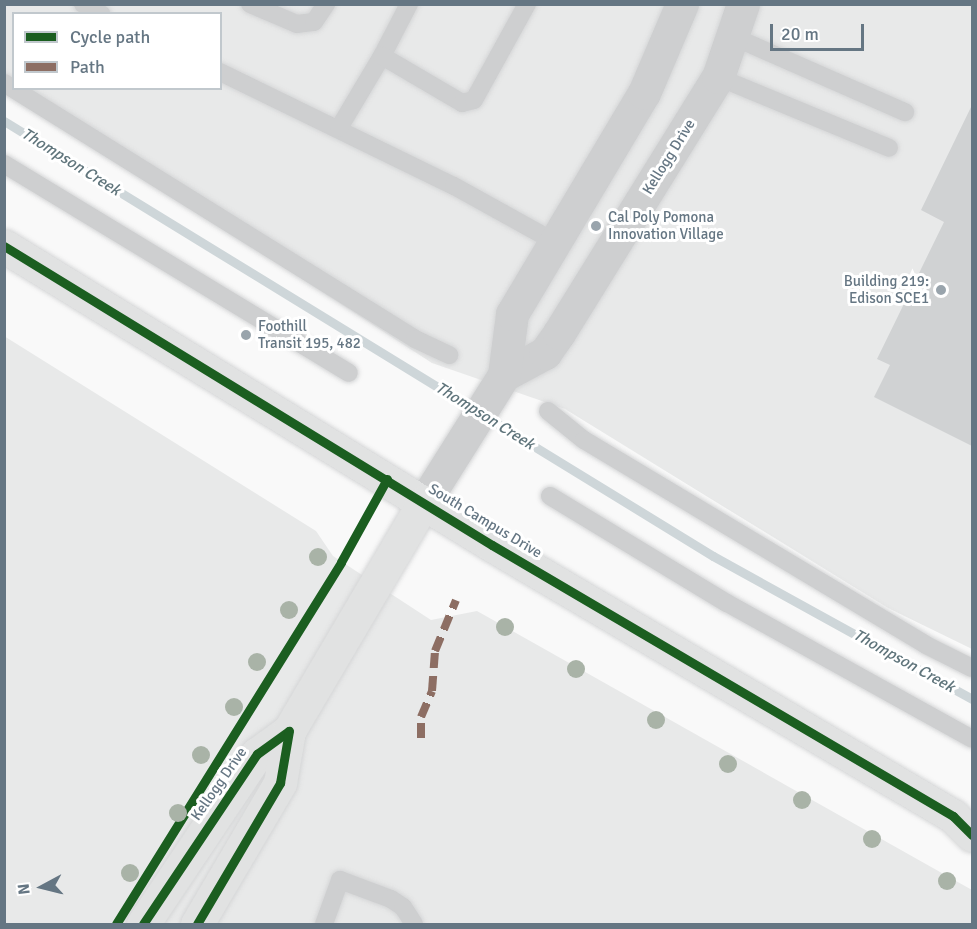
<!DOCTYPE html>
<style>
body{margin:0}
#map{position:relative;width:977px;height:929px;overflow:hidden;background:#f9f9f9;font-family:Signika,sans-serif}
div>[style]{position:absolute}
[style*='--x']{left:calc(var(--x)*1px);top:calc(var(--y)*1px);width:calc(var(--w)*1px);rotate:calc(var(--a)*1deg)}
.built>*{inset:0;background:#e8e9e9}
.stream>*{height:9px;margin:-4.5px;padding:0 4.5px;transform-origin:4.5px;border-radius:4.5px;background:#ced6d9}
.building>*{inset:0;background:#d0d2d3}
.roads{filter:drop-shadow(0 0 2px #d5d6d7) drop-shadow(0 0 2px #d5d6d7)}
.lane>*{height:18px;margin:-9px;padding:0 9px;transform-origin:9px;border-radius:9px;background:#cecfd0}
.street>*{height:33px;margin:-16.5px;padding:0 16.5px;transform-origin:16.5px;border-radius:16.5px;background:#cecfd0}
.secondary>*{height:33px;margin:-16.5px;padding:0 16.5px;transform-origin:16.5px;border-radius:16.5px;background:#e1e2e2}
.quiet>*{height:8px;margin-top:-4px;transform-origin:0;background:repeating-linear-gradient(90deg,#8d6e63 0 15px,transparent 0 23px)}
.cycleway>*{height:9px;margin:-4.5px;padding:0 4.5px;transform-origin:4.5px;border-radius:4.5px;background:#1b5e20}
.trees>*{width:18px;height:18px;margin:-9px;border-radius:50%;background:#a9b3a7}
.dots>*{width:16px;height:16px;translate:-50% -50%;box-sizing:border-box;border:3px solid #fff;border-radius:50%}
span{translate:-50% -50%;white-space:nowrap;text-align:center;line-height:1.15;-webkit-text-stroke:6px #fff;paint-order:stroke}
.street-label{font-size:15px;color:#657683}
.poi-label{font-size:15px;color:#657683}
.left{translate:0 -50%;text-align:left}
.right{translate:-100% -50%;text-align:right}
.water-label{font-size:16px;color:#60757c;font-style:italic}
.frame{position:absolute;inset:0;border:6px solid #657683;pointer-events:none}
.legend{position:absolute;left:12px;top:12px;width:210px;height:78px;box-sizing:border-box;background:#fff;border:2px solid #c1c8cd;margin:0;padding:8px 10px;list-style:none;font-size:18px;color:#657683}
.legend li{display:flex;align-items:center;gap:12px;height:30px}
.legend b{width:30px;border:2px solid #c1c8cd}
.north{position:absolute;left:12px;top:857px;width:60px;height:60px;-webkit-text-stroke:4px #fff;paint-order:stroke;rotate:263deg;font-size:16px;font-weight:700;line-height:24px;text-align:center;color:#657683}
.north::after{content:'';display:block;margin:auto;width:21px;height:27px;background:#657683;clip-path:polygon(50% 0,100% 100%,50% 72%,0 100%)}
.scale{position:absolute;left:770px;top:24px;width:94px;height:27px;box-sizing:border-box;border:3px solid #657683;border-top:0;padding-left:8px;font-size:18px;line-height:21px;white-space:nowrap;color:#657683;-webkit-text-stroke:4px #fff;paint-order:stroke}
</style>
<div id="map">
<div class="built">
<i style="clip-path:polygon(evenodd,4px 5px,972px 5px,972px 649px,888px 608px,565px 409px,432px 363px,5px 87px,4px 5px,14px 14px,220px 14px,220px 88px,14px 88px,14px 14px)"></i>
<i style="clip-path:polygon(4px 336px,316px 531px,333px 556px,431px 620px,477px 611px,972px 890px,972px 924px,5px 924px)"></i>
</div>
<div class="stream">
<i style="--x:4;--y:121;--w:832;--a:31.53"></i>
<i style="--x:713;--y:556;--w:296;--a:28.9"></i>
</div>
<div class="building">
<i style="clip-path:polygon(972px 105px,972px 446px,874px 397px,890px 365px,877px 359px,944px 222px,921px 210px)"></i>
</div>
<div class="roads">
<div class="lane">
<i style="--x:83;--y:4;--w:21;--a:29"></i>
<i style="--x:250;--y:4;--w:51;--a:23.1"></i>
<i style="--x:297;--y:24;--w:17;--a:-7"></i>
<i style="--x:314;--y:22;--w:22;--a:-56"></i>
<i style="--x:734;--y:37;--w:187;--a:23.7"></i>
<i style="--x:382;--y:56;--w:59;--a:-62.6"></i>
<i style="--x:220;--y:72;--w:260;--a:26"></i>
<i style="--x:454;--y:186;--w:115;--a:29"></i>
<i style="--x:718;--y:77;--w:185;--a:22.5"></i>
<i style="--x:4;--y:83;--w:484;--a:31.9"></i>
<i style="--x:415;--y:339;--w:38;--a:25"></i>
<i style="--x:339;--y:128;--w:84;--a:-59.2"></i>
<i style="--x:382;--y:56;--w:93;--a:30.4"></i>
<i style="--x:462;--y:103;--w:12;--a:-14"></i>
<i style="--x:474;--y:100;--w:110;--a:-61.1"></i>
<i style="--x:4;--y:164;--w:403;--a:31.2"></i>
<i style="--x:548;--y:411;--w:46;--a:38.9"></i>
<i style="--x:584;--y:440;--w:399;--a:30.9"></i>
<i style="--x:926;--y:645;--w:51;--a:26.6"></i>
<i style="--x:550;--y:496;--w:207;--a:31.2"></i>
<i style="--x:727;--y:603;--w:280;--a:29"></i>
<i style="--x:324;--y:924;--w:47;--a:-70"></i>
<i style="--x:340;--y:880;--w:54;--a:20.4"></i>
<i style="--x:391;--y:899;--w:14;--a:34"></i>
<i style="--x:403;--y:907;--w:20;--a:57"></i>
</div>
<div class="street">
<i style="--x:504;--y:375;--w:47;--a:-28.2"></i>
<i style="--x:545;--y:353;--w:24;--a:-55"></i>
<i style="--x:559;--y:333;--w:301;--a:-58.2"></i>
<i style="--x:718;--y:77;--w:77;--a:-71.1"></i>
<i style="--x:424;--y:502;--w:150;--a:-57.8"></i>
<i style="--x:504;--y:375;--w:62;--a:-82.5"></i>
<i style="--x:512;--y:314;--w:257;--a:-59.2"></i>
<i style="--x:644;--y:93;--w:97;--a:-66.9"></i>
</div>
<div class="secondary">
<i style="--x:4;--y:246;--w:572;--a:31.5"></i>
<i style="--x:492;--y:545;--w:535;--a:30.45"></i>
<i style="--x:953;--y:816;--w:27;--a:45"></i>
<i style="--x:143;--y:924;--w:205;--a:-56.2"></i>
<i style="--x:257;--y:754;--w:39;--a:-36"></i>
<i style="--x:197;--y:924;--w:164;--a:-59.5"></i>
<i style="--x:280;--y:783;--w:53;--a:-80.2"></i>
<i style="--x:289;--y:731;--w:266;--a:-59.5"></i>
</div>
</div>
<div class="quiet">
<i style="--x:421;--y:738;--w:21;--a:-90"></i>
<i style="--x:421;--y:717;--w:28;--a:-67"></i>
<i style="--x:432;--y:691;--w:40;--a:-85.7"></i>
<i style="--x:435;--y:651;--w:55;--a:-67.6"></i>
</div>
<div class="cycleway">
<i style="--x:4;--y:246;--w:572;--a:31.5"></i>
<i style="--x:492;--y:545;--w:535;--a:30.45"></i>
<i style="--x:953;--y:816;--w:27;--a:45"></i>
<i style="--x:116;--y:924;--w:426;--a:-58.1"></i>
<i style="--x:341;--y:562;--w:95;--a:-61"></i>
<i style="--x:143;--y:924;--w:205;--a:-56.2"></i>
<i style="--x:257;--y:754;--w:39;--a:-36"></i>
<i style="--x:197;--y:924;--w:164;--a:-59.5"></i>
<i style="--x:280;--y:783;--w:53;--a:-80.2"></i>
</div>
<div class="trees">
<i style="left:318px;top:557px"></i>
<i style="left:289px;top:610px"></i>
<i style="left:505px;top:627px"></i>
<i style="left:257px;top:662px"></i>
<i style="left:576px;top:669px"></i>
<i style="left:234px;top:707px"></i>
<i style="left:656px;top:720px"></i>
<i style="left:201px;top:755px"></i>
<i style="left:728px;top:764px"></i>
<i style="left:802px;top:800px"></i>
<i style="left:178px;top:813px"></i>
<i style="left:872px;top:839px"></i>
<i style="left:130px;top:873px"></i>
<i style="left:947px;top:881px"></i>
</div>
<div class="dots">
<i style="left:596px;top:226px;background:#99a4ac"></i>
<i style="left:941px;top:290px;background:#99a4ac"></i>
<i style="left:246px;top:335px;background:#99a4ac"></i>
</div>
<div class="street-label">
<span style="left:669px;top:157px;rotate:-58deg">Kellogg Drive</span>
<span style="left:485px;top:521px;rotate:31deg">South Campus Drive</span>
<span style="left:219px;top:784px;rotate:-55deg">Kellogg Drive</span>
</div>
<div class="poi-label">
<span class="left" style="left:608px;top:226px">Cal Poly Pomona<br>Innovation Village</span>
<span class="right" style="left:929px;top:290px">Building 219:<br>Edison SCE1</span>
<span class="left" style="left:258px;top:335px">Foothill<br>Transit 195, 482</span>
</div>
<div class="water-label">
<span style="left:71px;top:162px;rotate:32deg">Thompson Creek</span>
<span style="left:485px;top:416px;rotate:32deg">Thompson Creek</span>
<span style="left:904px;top:661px;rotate:29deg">Thompson Creek</span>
</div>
<div class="frame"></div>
<ul class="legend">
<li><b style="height:8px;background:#1b5e20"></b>Cycle path</li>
<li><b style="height:8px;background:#8d6e63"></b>Path</li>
</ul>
<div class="north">N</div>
<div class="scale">20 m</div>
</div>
